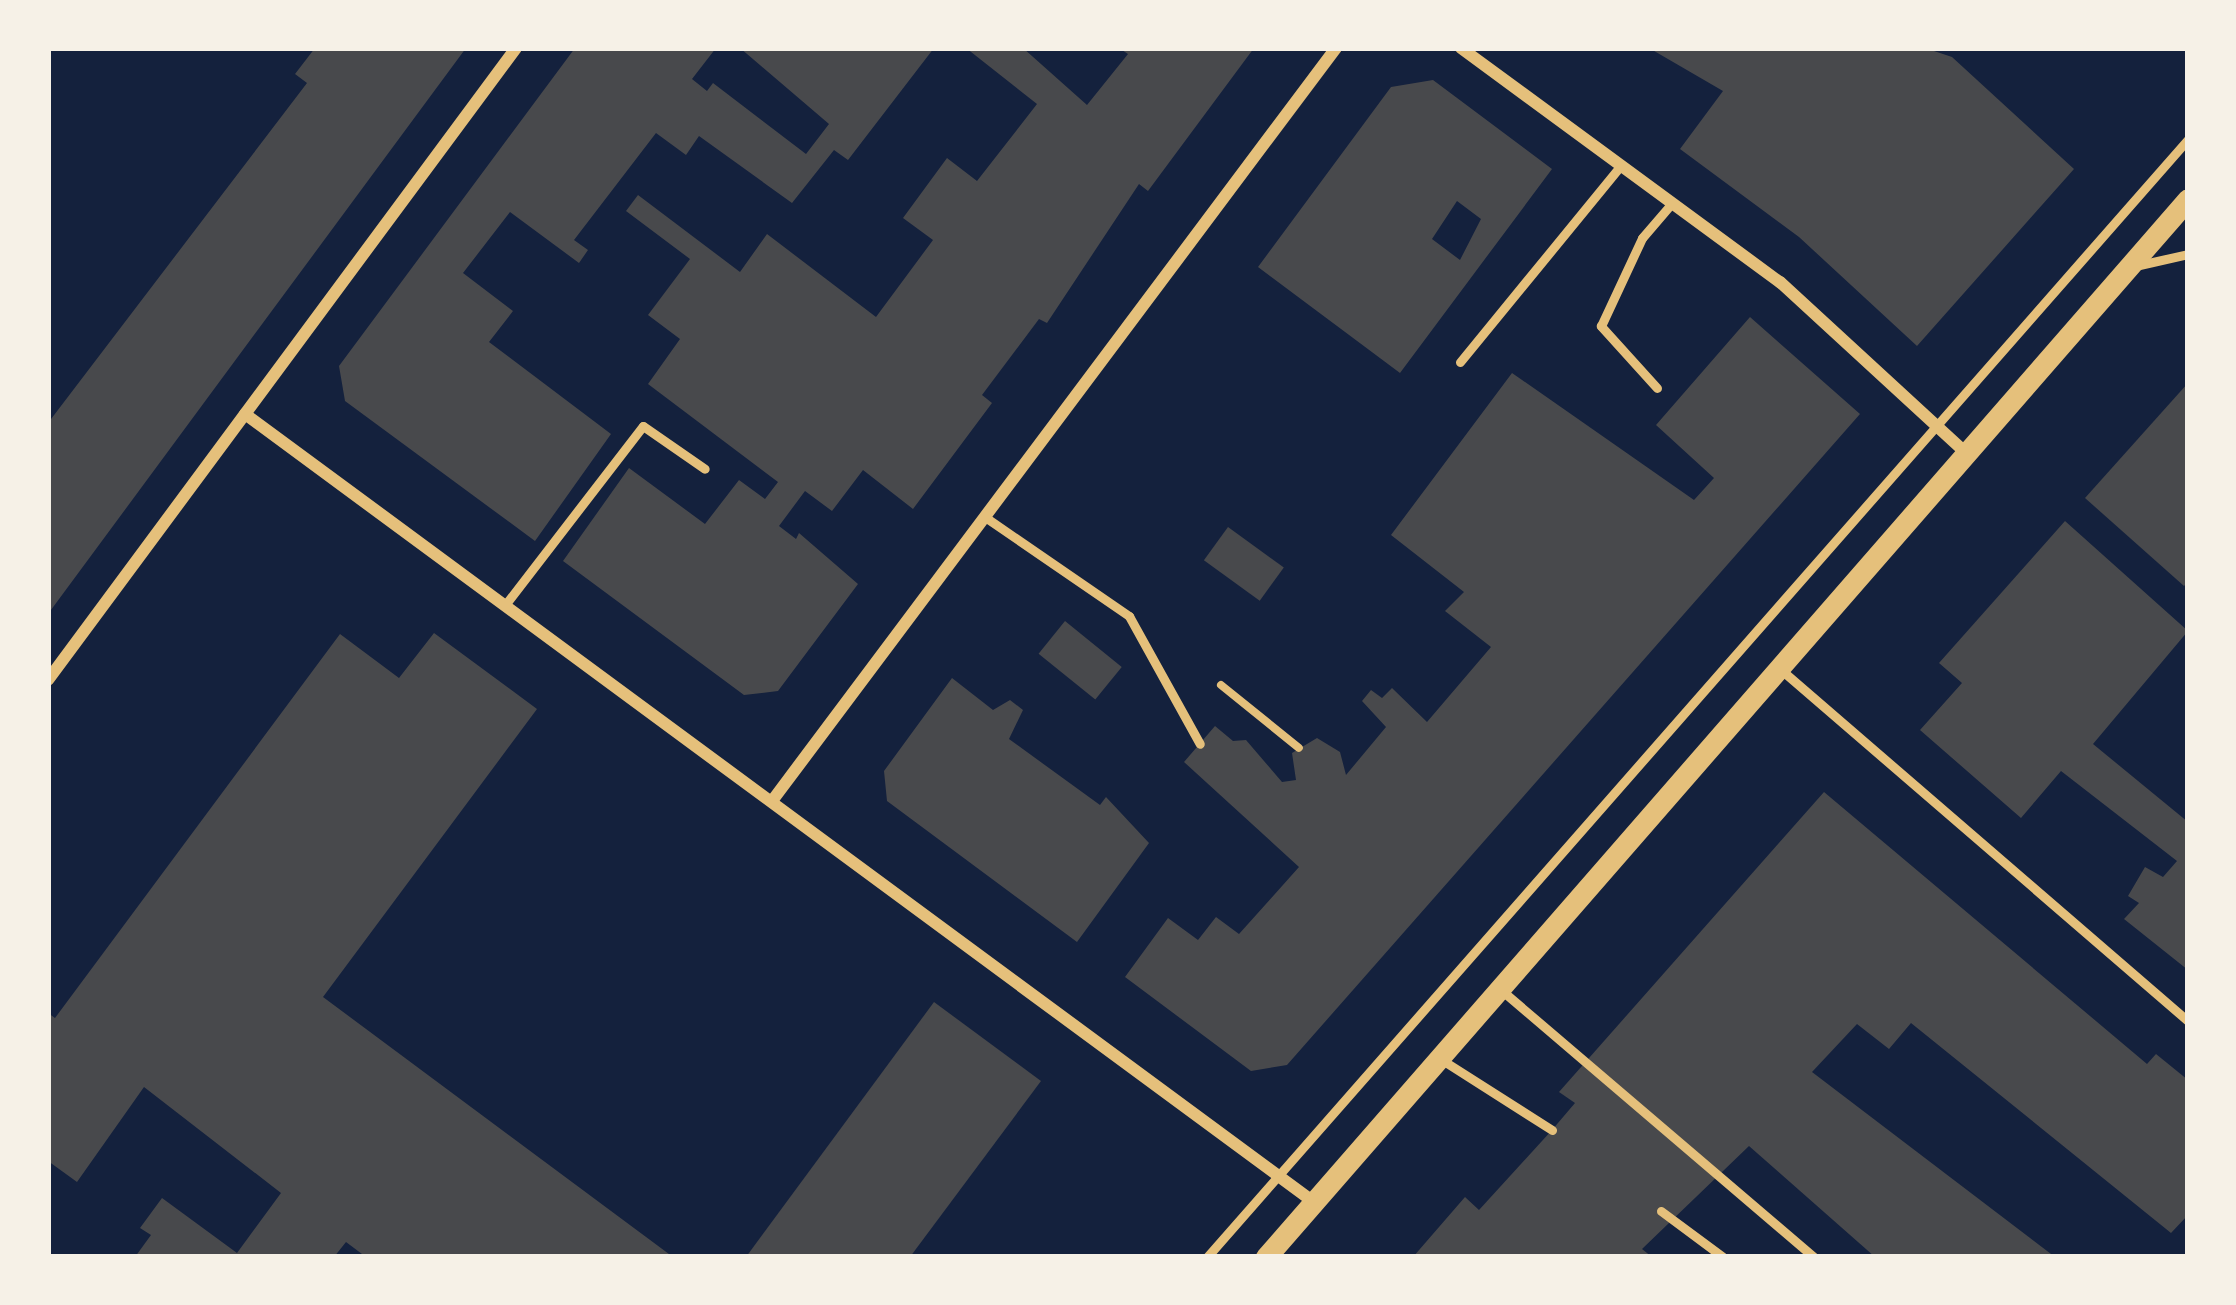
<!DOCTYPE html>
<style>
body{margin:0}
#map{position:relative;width:2236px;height:1305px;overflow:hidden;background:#14213d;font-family:"Noto Sans",sans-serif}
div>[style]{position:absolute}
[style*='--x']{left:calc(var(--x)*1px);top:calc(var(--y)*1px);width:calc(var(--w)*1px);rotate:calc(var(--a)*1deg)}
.building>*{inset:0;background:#48494c;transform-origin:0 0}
.path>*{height:8px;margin:-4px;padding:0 4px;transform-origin:4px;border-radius:4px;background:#e5c07b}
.service>*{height:9px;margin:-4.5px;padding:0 4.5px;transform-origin:4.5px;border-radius:4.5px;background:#e5c07b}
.minor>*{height:12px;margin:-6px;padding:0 6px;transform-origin:6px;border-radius:6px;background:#e5c07b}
.tertiary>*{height:21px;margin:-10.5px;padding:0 10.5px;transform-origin:10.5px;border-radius:10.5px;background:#e5c07b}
span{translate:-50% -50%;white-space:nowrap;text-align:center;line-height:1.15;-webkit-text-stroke:12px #f6f1e7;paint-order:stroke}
.frame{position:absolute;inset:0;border:51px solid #f6f1e7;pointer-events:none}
</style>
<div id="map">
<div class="building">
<i style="clip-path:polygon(315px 48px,466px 48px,48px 614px,48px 423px,307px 83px,295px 74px)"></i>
<i style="clip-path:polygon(575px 48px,716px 48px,692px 79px,707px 91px,713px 83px,806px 154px,829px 124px,740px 48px,934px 48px,848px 160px,834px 150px,792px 203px,699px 136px,686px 155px,656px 133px,574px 240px,588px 250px,579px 263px,510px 212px,463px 273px,513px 311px,489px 342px,611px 434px,535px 541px,345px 401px,339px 366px)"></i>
<i style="clip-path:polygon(966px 48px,1023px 48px,1087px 105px,1128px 54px,1119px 48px,1254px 48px,1148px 191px,1139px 184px,1047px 323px,1039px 319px,982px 395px,992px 403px,913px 509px,863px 470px,832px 511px,805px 491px,779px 526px,796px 539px,799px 533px,858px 584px,778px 691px,744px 695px,563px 561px,629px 468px,705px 524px,739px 480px,765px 499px,778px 482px,648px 384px,680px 339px,648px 315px,690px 259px,626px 211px,638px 195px,740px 272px,767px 234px,876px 317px,933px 240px,903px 218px,947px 158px,977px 181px,1037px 104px)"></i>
<i style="clip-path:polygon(1649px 48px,1925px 48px,1952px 57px,2074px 169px,1917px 346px,1799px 237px,1680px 149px,1723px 91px)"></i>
<i style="clip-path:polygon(evenodd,1433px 80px,1552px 169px,1400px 373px,1258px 267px,1391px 87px,1433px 80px,1457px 201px,1481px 219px,1460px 260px,1432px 239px,1457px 201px)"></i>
<i style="clip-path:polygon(1750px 317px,1860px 414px,1287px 1065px,1251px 1071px,1125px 977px,1168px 918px,1198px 940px,1216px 917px,1239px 934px,1299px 867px,1184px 762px,1215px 726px,1233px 741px,1246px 740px,1282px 782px,1296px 780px,1292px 753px,1317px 738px,1340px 752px,1346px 775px,1386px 727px,1362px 701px,1371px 690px,1382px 698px,1392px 688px,1427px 722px,1491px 647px,1445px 611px,1464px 592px,1391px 535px,1512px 373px,1694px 500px,1714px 478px,1656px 425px)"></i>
<i style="clip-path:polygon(2188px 383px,2188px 582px,2184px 586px,2085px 498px)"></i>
<i style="clip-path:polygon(2065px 521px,2188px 631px,2093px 744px,2188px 822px,2188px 970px,2124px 919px,2139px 903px,2128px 896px,2145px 867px,2163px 877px,2177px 861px,2061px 771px,2021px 818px,1920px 730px,1962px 683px,1939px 663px)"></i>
<i style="left:1228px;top:527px;width:69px;height:41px;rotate:36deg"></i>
<i style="left:1065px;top:621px;width:73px;height:42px;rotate:39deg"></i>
<i style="clip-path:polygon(434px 633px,537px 709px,323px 997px,673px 1257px,366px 1257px,346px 1242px,334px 1257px,135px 1257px,151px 1235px,140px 1228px,162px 1198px,237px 1253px,281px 1193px,144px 1087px,77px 1182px,48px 1161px,48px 1013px,55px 1018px,340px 634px,399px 678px)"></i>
<i style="clip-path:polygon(952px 678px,993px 710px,1010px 700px,1023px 710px,1009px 739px,1100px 805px,1106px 797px,1149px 843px,1077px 942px,887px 801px,884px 771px)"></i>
<i style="clip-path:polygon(1824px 792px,2147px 1064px,2156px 1054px,2188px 1080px,2188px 1215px,2171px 1233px,1911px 1023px,1889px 1049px,1857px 1024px,1812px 1072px,2055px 1257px,1875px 1257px,1749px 1146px,1642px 1249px,1652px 1257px,1413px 1257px,1465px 1197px,1479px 1210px,1552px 1130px,1575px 1103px,1559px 1092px)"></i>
<i style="clip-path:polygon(934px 1002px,1041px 1081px,910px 1257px,746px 1257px)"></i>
</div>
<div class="path">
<i style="--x:1221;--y:685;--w:100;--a:38.9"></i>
</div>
<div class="service">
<i style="--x:2135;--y:266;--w:54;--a:-12.8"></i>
<i style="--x:1460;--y:362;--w:254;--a:-50.7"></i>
<i style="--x:1657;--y:388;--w:84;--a:-132.1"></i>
<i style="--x:1601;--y:326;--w:97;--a:-65"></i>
<i style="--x:1642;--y:238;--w:46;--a:-49.4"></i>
<i style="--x:985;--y:517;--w:175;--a:34.5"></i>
<i style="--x:1129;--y:616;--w:146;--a:61"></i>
<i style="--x:505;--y:605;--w:226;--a:-52.4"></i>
<i style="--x:643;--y:426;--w:75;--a:34.7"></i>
<i style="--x:1779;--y:668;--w:540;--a:40.8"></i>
<i style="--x:1500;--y:989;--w:413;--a:40.5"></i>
<i style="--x:1439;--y:1058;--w:134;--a:32.5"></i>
<i style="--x:1661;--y:1211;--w:77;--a:36.6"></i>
<i style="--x:1207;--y:1257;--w:1487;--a:-48.73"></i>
</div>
<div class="minor">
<i style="--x:1461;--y:48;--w:396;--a:36.3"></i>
<i style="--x:1780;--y:282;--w:254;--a:42.6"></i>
<i style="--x:245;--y:414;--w:1328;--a:36.4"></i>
<i style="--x:48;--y:680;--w:786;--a:-53.48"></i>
<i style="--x:772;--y:801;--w:941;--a:-53.17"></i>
</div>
<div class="tertiary">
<i style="--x:1266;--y:1257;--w:1403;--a:-48.93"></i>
</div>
<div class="frame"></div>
</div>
